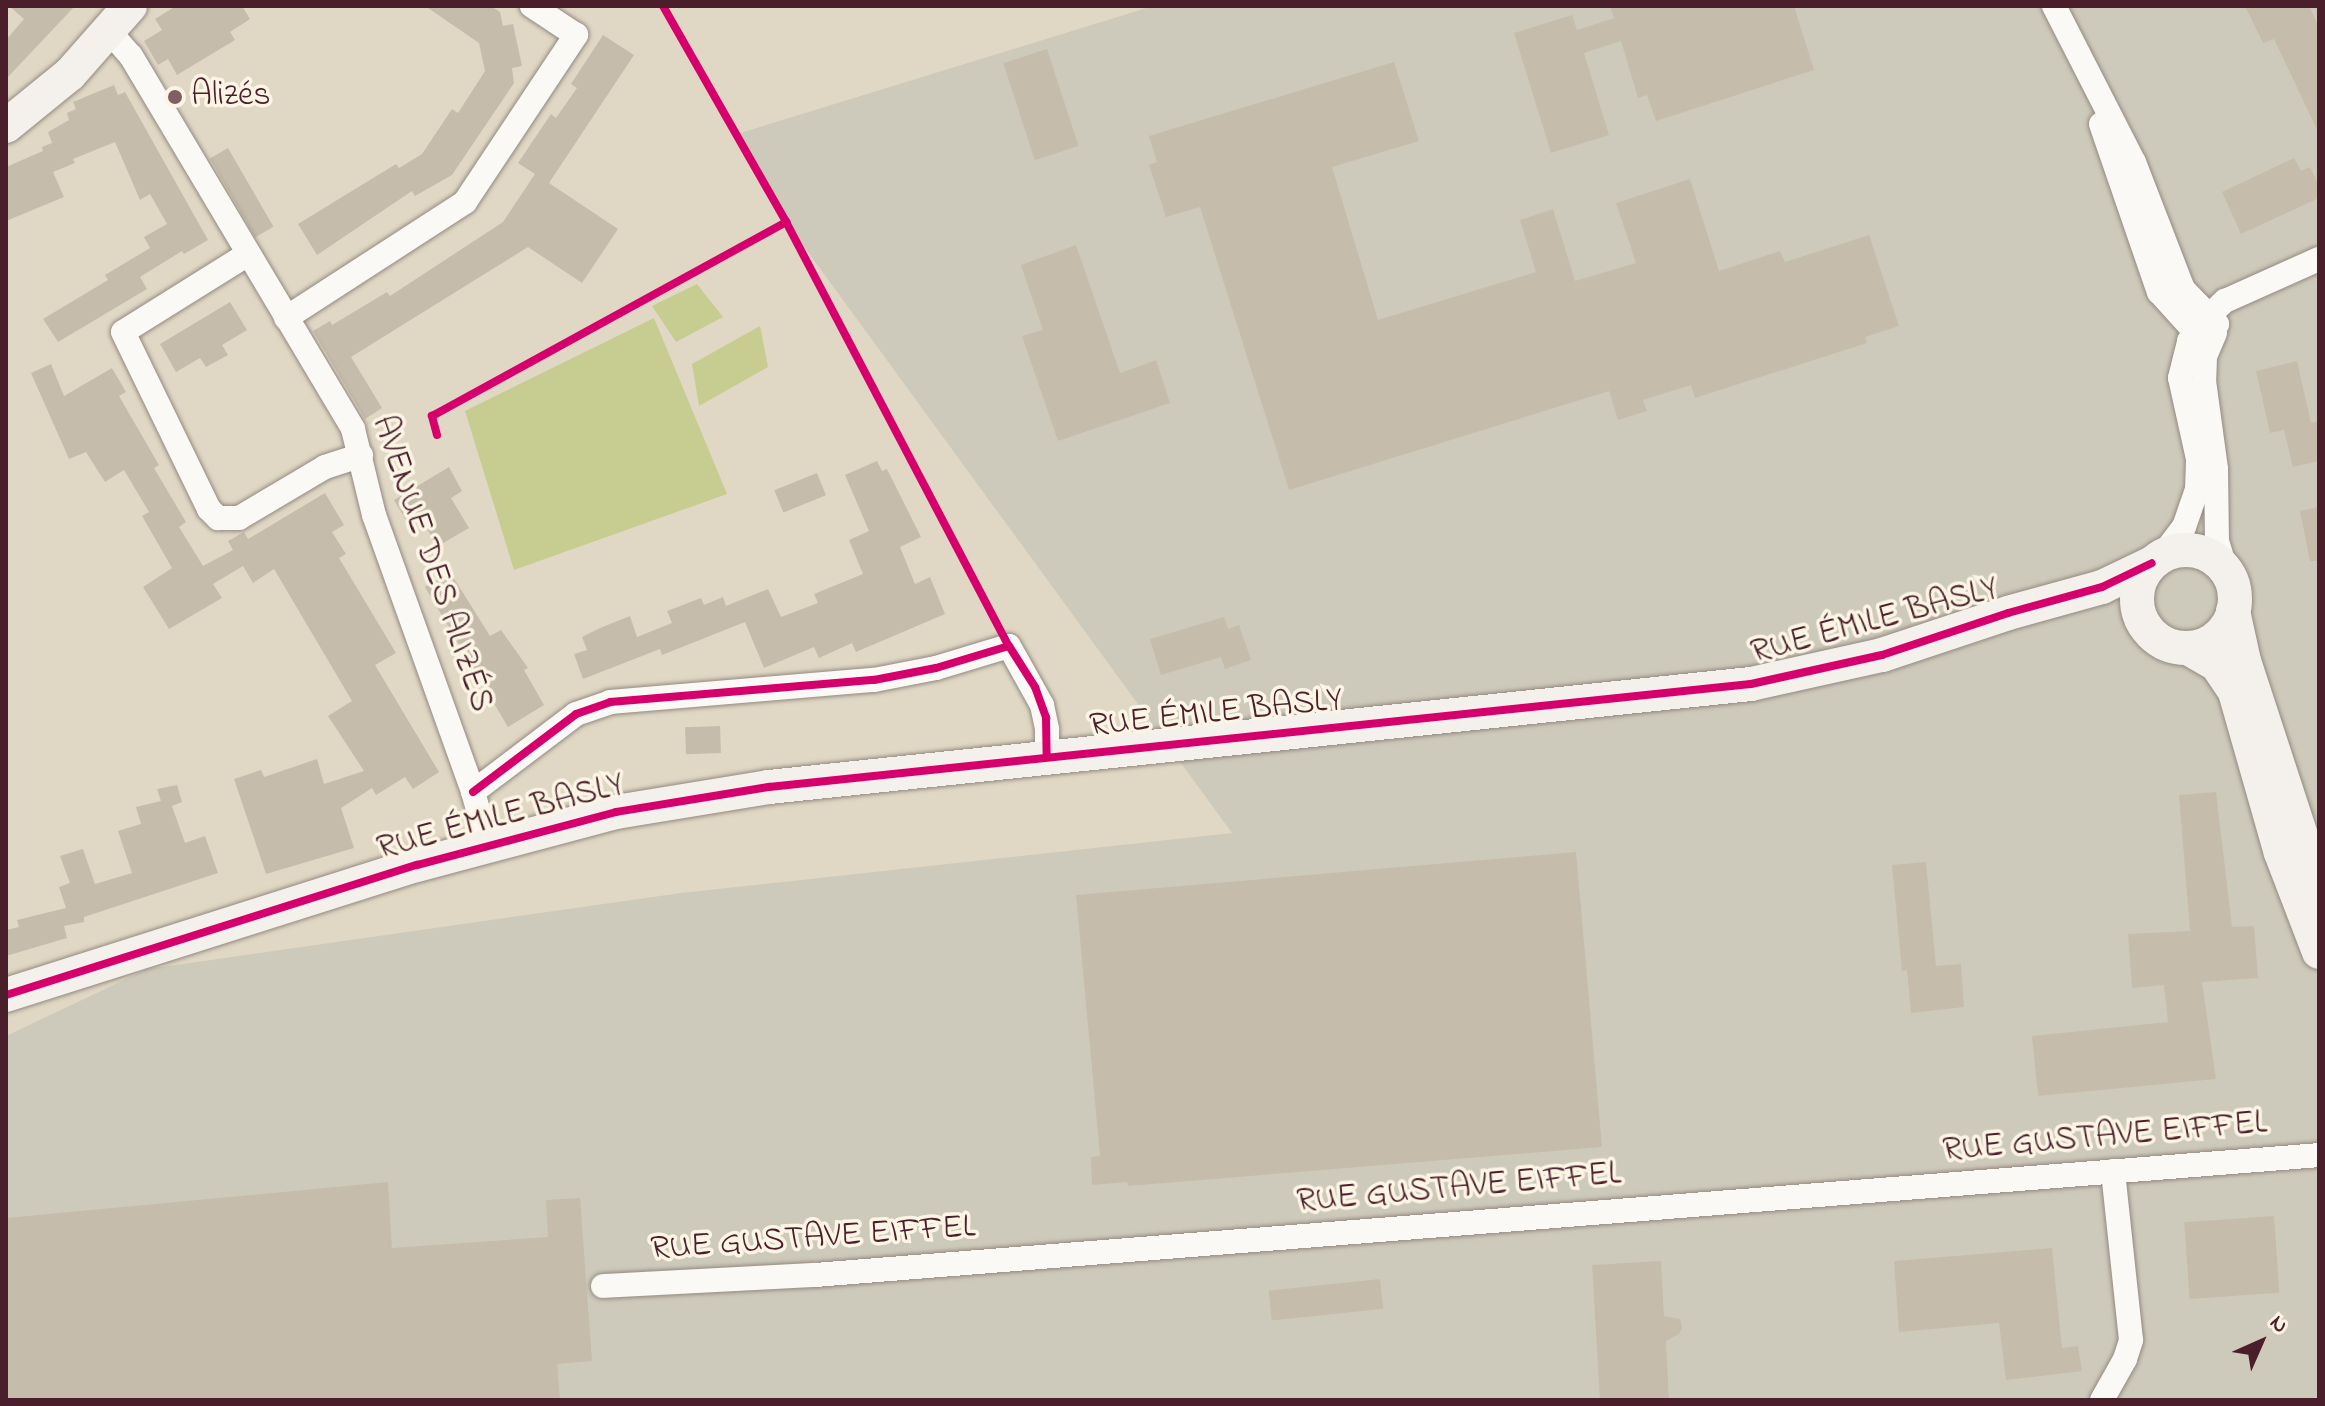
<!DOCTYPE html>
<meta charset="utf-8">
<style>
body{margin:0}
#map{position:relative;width:2325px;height:1406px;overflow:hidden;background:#e0d8c4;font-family:"Indie Flower",sans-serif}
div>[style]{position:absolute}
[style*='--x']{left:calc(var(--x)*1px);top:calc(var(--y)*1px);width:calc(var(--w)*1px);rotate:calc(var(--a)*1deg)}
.industrial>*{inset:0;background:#cecabb}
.green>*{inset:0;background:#c7cc90}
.building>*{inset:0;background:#c6bcab;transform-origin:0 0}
.roads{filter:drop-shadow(0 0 2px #948981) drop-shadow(0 0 2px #948981)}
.street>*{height:24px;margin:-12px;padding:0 12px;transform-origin:12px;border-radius:12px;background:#faf9f6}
.secondary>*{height:34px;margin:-17px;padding:0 17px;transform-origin:17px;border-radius:17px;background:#f4f1ec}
.secondary>.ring{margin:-17px;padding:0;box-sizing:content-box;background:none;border:34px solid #f4f1ec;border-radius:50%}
.cycleway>*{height:8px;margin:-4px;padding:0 4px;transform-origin:4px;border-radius:4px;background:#d6006c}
.dots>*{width:22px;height:22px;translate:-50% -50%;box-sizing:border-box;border:4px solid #fcf5e5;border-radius:50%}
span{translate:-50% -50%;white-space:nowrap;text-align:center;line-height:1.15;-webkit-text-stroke:7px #fcf5e5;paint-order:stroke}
.poi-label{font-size:34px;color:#4a1f2b}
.left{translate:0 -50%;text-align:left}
.street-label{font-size:34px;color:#4a1f2b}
.frame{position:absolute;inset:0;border:8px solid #4a1f2b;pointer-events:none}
.north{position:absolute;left:2221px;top:1302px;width:80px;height:80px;-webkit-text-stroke:6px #fcf5e5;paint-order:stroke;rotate:45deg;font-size:22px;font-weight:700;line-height:32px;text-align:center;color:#4a1f2b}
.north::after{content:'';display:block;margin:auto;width:28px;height:36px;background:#4a1f2b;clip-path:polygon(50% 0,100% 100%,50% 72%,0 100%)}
</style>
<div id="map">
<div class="industrial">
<i style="clip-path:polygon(1153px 6px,2319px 6px,2319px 1400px,6px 1400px,6px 1036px,147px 969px,681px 893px,1232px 833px,786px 222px,737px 134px)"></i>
</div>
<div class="green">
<i style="clip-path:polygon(697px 284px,723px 317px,676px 342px,652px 306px)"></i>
<i style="clip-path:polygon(654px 318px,727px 494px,514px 570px,465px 411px)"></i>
<i style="clip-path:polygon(760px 326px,768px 367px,699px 406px,692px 364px)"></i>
</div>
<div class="building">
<i style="clip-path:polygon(9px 6px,75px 6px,6px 79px,6px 40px,24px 19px)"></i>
<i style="clip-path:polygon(176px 6px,242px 6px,250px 19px,230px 32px,235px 40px,177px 75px,168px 59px,158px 65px,144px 41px,162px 30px,155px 19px)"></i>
<i style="clip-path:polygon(425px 6px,491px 6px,500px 12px,503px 26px,513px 24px,522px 66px,512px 68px,514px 83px,452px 175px,415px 196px,412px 191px,317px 255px,298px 224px,396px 164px,399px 168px,422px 154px,452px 109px,458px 113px,485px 71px,479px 43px)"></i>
<i style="clip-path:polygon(1610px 6px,1794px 6px,1814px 70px,1656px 121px,1647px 95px,1638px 98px,1621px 41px,1584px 53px,1609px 135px,1551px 153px,1514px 33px,1572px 15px,1577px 30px,1614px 18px)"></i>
<i style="clip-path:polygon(2245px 6px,2309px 6px,2319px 27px,2319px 134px,2274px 39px,2263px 43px)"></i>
<i style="clip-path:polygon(603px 35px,634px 55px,549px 183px,618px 229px,582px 283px,528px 247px,351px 357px,382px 408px,365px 419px,313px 331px,330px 321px,332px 325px,387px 292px,390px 296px,503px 222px,535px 174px,518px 163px,551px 114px,556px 118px,577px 88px,571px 84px)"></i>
<i style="left:1047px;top:49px;width:102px;height:46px;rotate:72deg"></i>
<i style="clip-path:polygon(1394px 62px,1419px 141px,1332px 167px,1378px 320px,1536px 272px,1520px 220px,1553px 209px,1575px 281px,1636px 263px,1616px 203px,1690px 179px,1719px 271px,1780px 251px,1785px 262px,1869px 235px,1899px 326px,1865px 337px,1867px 343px,1695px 398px,1691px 385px,1643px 400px,1647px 411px,1618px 420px,1609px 391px,1289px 490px,1200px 207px,1166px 217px,1149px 165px,1157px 162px,1149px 136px)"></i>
<i style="clip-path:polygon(114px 85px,118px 95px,125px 92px,208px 240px,184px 254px,182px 251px,140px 277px,147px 289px,58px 342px,43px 319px,108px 280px,105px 275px,150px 248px,144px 237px,167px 224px,150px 194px,140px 200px,115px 142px,73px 159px,75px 163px,53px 172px,64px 197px,6px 221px,6px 167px,43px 151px,42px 147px,52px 143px,48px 132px,69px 120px,67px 113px,76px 109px,73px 102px)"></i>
<i style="left:228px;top:148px;width:91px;height:21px;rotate:60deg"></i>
<i style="clip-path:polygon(2294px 158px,2301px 171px,2310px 167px,2319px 186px,2319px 198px,2241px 234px,2222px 192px)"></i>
<i style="clip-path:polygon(1076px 245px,1120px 373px,1156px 360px,1170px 403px,1058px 441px,1022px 336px,1043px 330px,1021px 265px)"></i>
<i style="clip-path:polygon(230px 302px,247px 330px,222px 345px,228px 355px,206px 367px,200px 358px,176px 372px,160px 344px)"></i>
<i style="clip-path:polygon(2297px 361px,2311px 423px,2319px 421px,2319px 461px,2293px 467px,2284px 430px,2270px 433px,2256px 371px)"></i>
<i style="clip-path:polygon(51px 364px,64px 396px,112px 368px,126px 392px,119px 396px,159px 465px,154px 468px,186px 522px,179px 527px,203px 566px,233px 550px,228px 541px,244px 532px,248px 539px,325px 493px,344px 525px,332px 532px,346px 554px,339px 558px,396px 653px,375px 665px,439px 772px,413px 789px,405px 777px,376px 795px,372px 788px,341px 808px,354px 848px,266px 874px,234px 779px,261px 770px,264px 777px,317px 759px,324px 784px,364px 771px,328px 716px,352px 701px,274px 569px,253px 583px,243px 566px,213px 584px,222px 598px,169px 629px,143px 587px,172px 568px,142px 516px,149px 512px,124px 470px,105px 482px,86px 452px,69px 459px,31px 373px)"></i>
<i style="clip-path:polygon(877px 461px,882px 471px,887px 469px,921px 537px,900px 547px,915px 584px,930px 577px,945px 614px,856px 652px,852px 643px,819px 658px,814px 647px,764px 668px,745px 622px,662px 655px,660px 649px,583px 679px,574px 654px,587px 650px,582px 637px,600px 628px,630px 616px,637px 637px,672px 623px,667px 611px,701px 598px,704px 605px,723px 597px,726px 606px,768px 589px,781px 617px,818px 603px,814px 594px,863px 574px,849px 540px,869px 531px,845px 475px)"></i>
<i style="clip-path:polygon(449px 467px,462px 491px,451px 498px,469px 528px,438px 546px,419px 517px,408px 524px,394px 500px)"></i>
<i style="left:817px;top:473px;width:24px;height:46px;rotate:68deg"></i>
<i style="clip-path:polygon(2319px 507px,2319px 561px,2310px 561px,2300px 511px)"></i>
<i style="clip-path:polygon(450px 572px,490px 636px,501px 630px,528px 668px,524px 670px,544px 705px,508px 727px,425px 587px)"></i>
<i style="clip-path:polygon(1224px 617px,1228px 629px,1239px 625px,1251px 660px,1225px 669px,1221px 657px,1161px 675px,1150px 639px)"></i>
<i style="left:720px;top:726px;width:27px;height:35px;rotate:88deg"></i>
<i style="clip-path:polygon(177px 785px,182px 802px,172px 806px,185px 843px,205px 836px,218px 873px,84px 917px,84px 922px,64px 926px,67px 938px,6px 956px,6px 930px,19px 927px,17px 920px,66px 908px,59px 887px,70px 883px,60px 856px,83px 849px,95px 884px,132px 873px,118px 831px,141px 824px,136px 807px,161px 801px,157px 789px)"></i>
<i style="clip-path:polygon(2216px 792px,2232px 927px,2254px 926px,2258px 978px,2202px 982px,2216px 1079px,2038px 1096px,2032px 1036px,2168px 1022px,2164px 985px,2132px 988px,2128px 934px,2190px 931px,2179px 795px)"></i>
<i style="clip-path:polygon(1576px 852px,1602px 1147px,1128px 1186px,1127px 1182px,1092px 1185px,1091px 1157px,1100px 1156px,1076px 895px)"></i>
<i style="clip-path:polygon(1926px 862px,1936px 966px,1961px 964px,1964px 1007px,1911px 1013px,1907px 970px,1902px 971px,1892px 865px)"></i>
<i style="clip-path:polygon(388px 1182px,392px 1248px,548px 1237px,546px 1200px,580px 1198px,592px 1361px,557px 1364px,560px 1400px,6px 1400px,6px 1218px)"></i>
<i style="left:2274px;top:1216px;width:77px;height:90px;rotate:86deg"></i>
<i style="clip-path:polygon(2052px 1248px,2062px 1348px,2078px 1346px,2082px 1371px,2006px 1380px,1999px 1323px,1899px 1332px,1894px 1261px)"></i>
<i style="clip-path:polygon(1661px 1261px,1664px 1316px,1680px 1319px,1682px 1328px,1679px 1334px,1666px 1341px,1669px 1400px,1600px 1400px,1592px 1265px)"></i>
<i style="left:1380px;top:1279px;width:30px;height:112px;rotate:84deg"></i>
</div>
<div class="roads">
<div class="street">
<i style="--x:2054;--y:6;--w:175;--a:62.9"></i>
<i style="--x:2134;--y:162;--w:136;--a:68.9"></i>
<i style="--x:2183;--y:289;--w:49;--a:45.8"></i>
<i style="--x:109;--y:31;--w:33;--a:49"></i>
<i style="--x:131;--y:56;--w:434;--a:59.2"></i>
<i style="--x:353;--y:429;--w:89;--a:76.3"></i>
<i style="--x:374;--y:515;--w:294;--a:70.3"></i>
<i style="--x:473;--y:792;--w:54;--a:73.9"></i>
<i style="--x:2101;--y:124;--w:178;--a:71"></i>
<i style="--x:2159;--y:292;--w:73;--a:47.8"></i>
<i style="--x:248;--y:254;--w:147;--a:148"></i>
<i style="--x:123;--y:332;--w:197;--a:64.1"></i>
<i style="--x:209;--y:509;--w:13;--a:45"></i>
<i style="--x:218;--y:518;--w:21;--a:0"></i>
<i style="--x:239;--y:518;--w:100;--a:-30.7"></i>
<i style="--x:325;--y:467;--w:38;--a:-18"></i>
<i style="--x:286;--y:318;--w:213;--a:-32.9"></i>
<i style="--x:465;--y:202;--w:201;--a:-56.4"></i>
<i style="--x:576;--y:35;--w:53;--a:-146.6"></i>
<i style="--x:2215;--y:333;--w:26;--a:113"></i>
<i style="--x:2205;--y:357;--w:24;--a:92"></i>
<i style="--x:2204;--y:381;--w:89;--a:82.2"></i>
<i style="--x:2216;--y:469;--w:72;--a:89.2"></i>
<i style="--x:2217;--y:541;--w:31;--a:73"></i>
<i style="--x:2161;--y:557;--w:38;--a:-53"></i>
<i style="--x:2184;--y:527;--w:39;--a:-71"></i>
<i style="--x:2197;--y:490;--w:31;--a:-88"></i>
<i style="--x:2198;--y:459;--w:83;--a:-102.5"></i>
<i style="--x:2180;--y:378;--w:38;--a:-76"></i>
<i style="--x:2189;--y:341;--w:22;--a:-56"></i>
<i style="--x:2201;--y:323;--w:33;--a:-43"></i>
<i style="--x:2225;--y:301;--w:103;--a:-24.1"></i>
<i style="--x:473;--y:792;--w:129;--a:-37.1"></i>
<i style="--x:576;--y:714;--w:36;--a:-19"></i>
<i style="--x:610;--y:702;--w:265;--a:-4.8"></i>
<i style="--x:874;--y:680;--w:63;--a:-11"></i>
<i style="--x:936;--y:668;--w:76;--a:-16.8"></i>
<i style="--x:1009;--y:646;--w:68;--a:60.8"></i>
<i style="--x:1042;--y:705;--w:25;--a:78"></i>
<i style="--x:1047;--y:729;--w:28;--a:90"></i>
<i style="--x:603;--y:1286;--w:212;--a:-3"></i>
<i style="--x:815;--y:1275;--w:1509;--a:-4.56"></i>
<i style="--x:2102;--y:1400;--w:47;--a:-60.7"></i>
<i style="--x:2125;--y:1359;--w:20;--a:-72"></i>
<i style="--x:2131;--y:1340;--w:170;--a:-96.1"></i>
</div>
<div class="secondary">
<i style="--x:6;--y:126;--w:82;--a:-39.1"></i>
<i style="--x:70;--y:74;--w:91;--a:-48.6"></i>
<i class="ring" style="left:2137px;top:550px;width:64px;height:64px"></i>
<i style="--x:2233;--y:611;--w:51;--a:77.6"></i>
<i style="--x:2244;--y:661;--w:241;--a:71.9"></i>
<i style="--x:2188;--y:648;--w:34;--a:30"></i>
<i style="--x:2217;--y:665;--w:32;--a:56"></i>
<i style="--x:2235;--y:692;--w:167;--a:74.1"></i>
<i style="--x:2281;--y:853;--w:106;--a:69"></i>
<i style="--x:6;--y:995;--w:431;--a:-17.6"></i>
<i style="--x:417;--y:865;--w:206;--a:-14.9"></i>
<i style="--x:616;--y:812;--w:155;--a:-9.3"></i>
<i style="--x:769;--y:787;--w:987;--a:-5.99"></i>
<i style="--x:1751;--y:684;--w:134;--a:-12.5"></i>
<i style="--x:1882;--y:655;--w:133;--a:-18.4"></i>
<i style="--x:2008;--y:613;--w:98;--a:-15.5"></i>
<i style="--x:2102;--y:587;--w:55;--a:-25.6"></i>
</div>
</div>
<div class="cycleway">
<i style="--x:663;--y:6;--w:249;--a:60.3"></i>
<i style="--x:786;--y:222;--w:479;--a:62.3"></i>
<i style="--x:1009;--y:646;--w:49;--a:57.6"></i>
<i style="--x:1035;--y:687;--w:33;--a:70"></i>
<i style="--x:1046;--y:718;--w:39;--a:89"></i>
<i style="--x:437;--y:435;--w:20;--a:-105"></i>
<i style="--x:432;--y:416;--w:404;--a:-28.7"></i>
<i style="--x:473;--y:792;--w:129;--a:-37.1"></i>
<i style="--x:576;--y:714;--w:36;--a:-19"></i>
<i style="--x:610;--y:702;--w:265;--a:-4.8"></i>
<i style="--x:874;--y:680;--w:63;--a:-11"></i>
<i style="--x:936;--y:668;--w:76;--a:-16.8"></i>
<i style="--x:6;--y:995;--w:431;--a:-17.6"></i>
<i style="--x:417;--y:865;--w:206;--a:-14.9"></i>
<i style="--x:616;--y:812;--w:155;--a:-9.3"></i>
<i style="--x:769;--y:787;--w:987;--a:-5.99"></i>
<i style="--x:1751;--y:684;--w:134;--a:-12.5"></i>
<i style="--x:1882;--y:655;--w:133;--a:-18.4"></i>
<i style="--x:2008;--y:613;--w:98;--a:-15.5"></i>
<i style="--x:2102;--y:587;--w:55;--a:-25.6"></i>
</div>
<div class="dots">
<i style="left:175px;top:97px;background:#7e6061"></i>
</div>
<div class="poi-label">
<span class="left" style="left:191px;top:97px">Alizés</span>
</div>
<div class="street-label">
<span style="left:431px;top:564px;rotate:71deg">AVENUE DES ALIZÉS</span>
<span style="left:1875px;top:622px;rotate:-15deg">RUE ÉMILE BASLY</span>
<span style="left:1216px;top:714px;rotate:-6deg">RUE ÉMILE BASLY</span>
<span style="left:501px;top:818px;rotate:-15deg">RUE ÉMILE BASLY</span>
<span style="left:2105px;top:1138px;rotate:-5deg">RUE GUSTAVE EIFFEL</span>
<span style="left:1459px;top:1189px;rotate:-5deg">RUE GUSTAVE EIFFEL</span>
<span style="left:813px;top:1239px;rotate:-4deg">RUE GUSTAVE EIFFEL</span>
</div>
<div class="frame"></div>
<div class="north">N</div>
</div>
